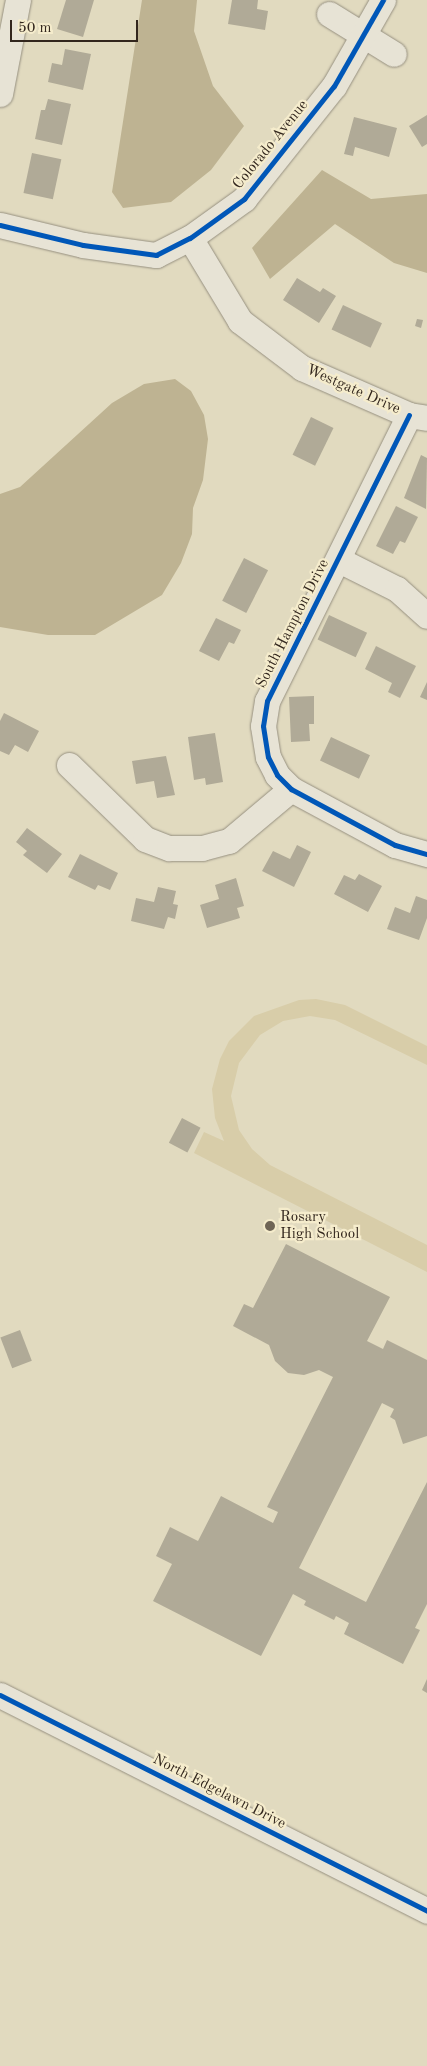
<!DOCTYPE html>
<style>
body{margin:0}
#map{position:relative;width:427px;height:2066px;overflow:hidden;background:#e1dabf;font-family:"Old Standard TT",serif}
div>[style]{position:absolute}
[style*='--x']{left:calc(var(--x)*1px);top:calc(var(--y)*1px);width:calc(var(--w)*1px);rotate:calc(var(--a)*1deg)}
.green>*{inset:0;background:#d8cda9}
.water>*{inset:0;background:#beb392}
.building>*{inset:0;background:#b0aa97;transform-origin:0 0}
.roads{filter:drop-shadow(0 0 1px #969080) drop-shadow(0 0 1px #969080)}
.minor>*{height:25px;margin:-12.5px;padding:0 12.5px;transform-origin:12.5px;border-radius:12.5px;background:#e7e3d5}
.cycleway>*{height:5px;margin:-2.5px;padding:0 2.5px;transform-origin:2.5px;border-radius:2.5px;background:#0057b8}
.dots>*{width:14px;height:14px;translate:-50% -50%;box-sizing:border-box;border:2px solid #f5eccc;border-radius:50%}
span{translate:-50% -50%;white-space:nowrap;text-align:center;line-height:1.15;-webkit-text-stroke:4.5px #f5eccc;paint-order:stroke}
.street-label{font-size:15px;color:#32261d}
.poi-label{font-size:15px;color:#32261d}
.left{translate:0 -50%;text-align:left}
.scale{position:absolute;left:10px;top:20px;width:128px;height:22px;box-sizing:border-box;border:2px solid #32261d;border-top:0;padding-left:6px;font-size:15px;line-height:18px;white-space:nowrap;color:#32261d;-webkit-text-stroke:4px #f5eccc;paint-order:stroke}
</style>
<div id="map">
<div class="green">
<i style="clip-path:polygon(299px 1000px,316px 999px,345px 1005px,427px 1046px,427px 1065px,335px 1020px,310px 1016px,283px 1021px,260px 1035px,239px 1063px,231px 1096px,239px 1130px,252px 1149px,270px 1165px,427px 1245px,427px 1272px,194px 1153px,204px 1132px,224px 1141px,215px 1118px,212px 1089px,220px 1059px,229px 1041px,254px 1016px)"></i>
</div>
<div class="water">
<i style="clip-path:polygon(142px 0,197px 0,194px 31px,213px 86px,244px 126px,211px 170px,171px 202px,123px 208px,112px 192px)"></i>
<i style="clip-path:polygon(322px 170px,371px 199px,427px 194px,427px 273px,394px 263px,335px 224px,270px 279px,252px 248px)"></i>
<i style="clip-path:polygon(175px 379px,191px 391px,204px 415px,208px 439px,203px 480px,193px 508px,192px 534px,181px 563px,162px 595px,95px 635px,48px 635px,0 627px,0 494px,20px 487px,112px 403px,144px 384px)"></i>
</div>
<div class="building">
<i style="clip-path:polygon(66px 0,94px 0,83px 37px,57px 29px)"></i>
<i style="clip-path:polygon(232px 0,258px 0,257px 9px,268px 11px,265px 30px,228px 24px)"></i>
<i style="clip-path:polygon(65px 49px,91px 54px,83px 90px,48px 82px,52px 63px,62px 65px)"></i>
<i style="clip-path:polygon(48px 99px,71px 104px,62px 145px,35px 139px,41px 110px,45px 110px)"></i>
<i style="clip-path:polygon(427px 115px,427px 144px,422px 147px,409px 126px)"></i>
<i style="clip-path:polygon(354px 117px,397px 128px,389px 157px,355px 147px,353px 156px,344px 154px)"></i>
<i style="left:32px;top:153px;width:30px;height:41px;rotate:12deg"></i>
<i style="clip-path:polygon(297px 278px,320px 292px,323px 288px,336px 296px,319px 323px,283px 300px)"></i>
<i style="left:343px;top:305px;width:43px;height:27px;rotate:25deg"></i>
<i style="clip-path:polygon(417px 319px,423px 320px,421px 328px,415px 326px)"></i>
<i style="left:311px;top:417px;width:25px;height:42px;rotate:26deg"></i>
<i style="clip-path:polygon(421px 455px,427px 458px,426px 509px,404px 498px)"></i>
<i style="clip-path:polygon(396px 506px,418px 517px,405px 543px,400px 541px,393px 554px,376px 546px)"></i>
<i style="left:244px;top:558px;width:27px;height:48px;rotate:27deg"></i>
<i style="left:329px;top:615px;width:42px;height:27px;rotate:25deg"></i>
<i style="clip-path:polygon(216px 618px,241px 630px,234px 644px,229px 642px,219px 661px,199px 651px)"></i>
<i style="clip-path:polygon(376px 646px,416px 666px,400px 698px,388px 692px,392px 683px,365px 669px)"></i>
<i style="clip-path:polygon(427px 682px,427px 700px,420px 697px)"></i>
<i style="clip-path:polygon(314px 696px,314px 724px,309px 724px,310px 741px,291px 742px,289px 697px)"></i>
<i style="clip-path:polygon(4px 713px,39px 731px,28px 752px,15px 745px,9px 755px,0 751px,0 721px)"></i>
<i style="clip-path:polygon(215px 733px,223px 782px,206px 785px,205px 778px,194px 780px,188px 737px)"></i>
<i style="left:331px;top:737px;width:43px;height:26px;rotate:25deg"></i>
<i style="clip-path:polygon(166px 756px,175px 795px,157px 798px,154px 781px,136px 784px,132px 761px)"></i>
<i style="clip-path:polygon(27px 828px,62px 854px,47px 873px,23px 855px,27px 851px,16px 842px)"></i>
<i style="clip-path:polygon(297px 845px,311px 852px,294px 887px,262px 871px,273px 851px,290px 859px)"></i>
<i style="clip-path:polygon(80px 854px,118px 873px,110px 890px,98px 885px,95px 890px,68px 877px)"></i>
<i style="clip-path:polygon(359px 874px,382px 886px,368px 912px,334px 894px,344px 875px,355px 880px)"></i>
<i style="clip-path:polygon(236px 878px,244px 906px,237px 908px,240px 918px,207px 928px,200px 905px,219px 899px,215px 885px)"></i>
<i style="clip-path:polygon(158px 887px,176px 891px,173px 904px,178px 905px,175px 919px,168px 917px,164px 929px,131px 921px,136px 898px,154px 902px)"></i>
<i style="clip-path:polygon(416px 896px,427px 900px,427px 918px,419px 940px,387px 929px,395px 907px,410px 913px)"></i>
<i style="left:182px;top:1118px;width:21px;height:28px;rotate:28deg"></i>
<i style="clip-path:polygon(286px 1244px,390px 1297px,367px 1341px,383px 1349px,387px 1340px,427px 1360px,427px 1436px,403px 1444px,395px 1420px,390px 1417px,394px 1409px,382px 1403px,299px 1568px,366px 1602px,427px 1482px,427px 1604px,415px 1628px,420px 1630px,403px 1664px,344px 1634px,349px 1623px,336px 1616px,334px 1620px,304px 1605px,306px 1601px,293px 1594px,261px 1656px,153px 1601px,172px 1564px,156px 1556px,170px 1527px,198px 1541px,221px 1496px,273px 1523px,278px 1512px,267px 1507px,333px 1377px,319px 1370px,304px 1375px,288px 1373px,275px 1361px,269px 1345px,233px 1326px,244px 1304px,253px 1308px)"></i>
<i style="left:20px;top:1330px;width:33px;height:21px;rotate:69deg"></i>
<i style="clip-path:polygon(427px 1679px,427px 1693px,422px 1690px)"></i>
</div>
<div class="roads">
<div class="minor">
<i style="--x:329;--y:14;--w:76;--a:31.6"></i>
<i style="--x:0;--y:94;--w:96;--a:-79.2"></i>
<i style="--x:0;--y:225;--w:85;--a:13.5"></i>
<i style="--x:83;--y:245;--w:74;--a:7.8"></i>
<i style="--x:156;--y:255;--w:38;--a:-27"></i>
<i style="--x:190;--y:238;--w:67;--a:-35.8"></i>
<i style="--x:244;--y:199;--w:144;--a:-51.5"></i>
<i style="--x:334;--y:86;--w:99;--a:-60.3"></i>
<i style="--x:190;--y:238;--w:97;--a:58.9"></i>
<i style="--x:240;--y:321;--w:78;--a:37.2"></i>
<i style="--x:302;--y:368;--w:117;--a:23.7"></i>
<i style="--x:409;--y:415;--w:18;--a:9"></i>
<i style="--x:409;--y:415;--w:319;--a:116.4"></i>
<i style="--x:267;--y:701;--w:25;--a:99"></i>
<i style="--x:263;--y:726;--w:31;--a:81"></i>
<i style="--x:268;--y:757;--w:20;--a:63"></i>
<i style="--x:277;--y:775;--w:20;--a:45"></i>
<i style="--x:291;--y:789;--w:118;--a:28.3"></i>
<i style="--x:395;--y:845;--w:33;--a:16"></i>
<i style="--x:339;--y:560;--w:65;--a:26.6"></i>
<i style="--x:397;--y:589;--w:40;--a:42"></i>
<i style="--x:69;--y:765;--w:106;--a:44.2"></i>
<i style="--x:145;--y:839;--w:26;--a:21"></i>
<i style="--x:169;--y:848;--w:33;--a:0"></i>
<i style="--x:202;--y:848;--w:28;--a:-15"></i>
<i style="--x:229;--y:841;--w:81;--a:-40"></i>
<i style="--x:0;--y:1695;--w:479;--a:26.8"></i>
</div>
</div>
<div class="cycleway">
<i style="--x:0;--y:225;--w:85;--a:13.5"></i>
<i style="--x:83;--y:245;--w:74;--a:7.8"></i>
<i style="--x:156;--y:255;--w:38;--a:-27"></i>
<i style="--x:190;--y:238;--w:67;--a:-35.8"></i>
<i style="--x:244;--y:199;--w:144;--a:-51.5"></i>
<i style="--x:334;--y:86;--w:99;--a:-60.3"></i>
<i style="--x:409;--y:415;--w:319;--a:116.4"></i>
<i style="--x:267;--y:701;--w:25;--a:99"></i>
<i style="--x:263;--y:726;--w:31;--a:81"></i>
<i style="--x:268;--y:757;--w:20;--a:63"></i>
<i style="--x:277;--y:775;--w:20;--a:45"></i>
<i style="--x:291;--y:789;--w:118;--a:28.3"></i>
<i style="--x:395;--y:845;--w:33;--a:16"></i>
<i style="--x:0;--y:1695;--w:479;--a:26.8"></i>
</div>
<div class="dots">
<i style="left:270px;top:1226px;background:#6f6556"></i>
</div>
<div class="street-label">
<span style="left:271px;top:145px;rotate:-51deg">Colorado Avenue</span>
<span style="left:353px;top:390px;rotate:24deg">Westgate Drive</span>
<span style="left:293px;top:624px;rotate:-63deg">South Hampton Drive</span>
<span style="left:219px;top:1792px;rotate:27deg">North Edgelawn Drive</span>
</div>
<div class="poi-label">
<span class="left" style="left:280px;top:1226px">Rosary<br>High School</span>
</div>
<div class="scale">50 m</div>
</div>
